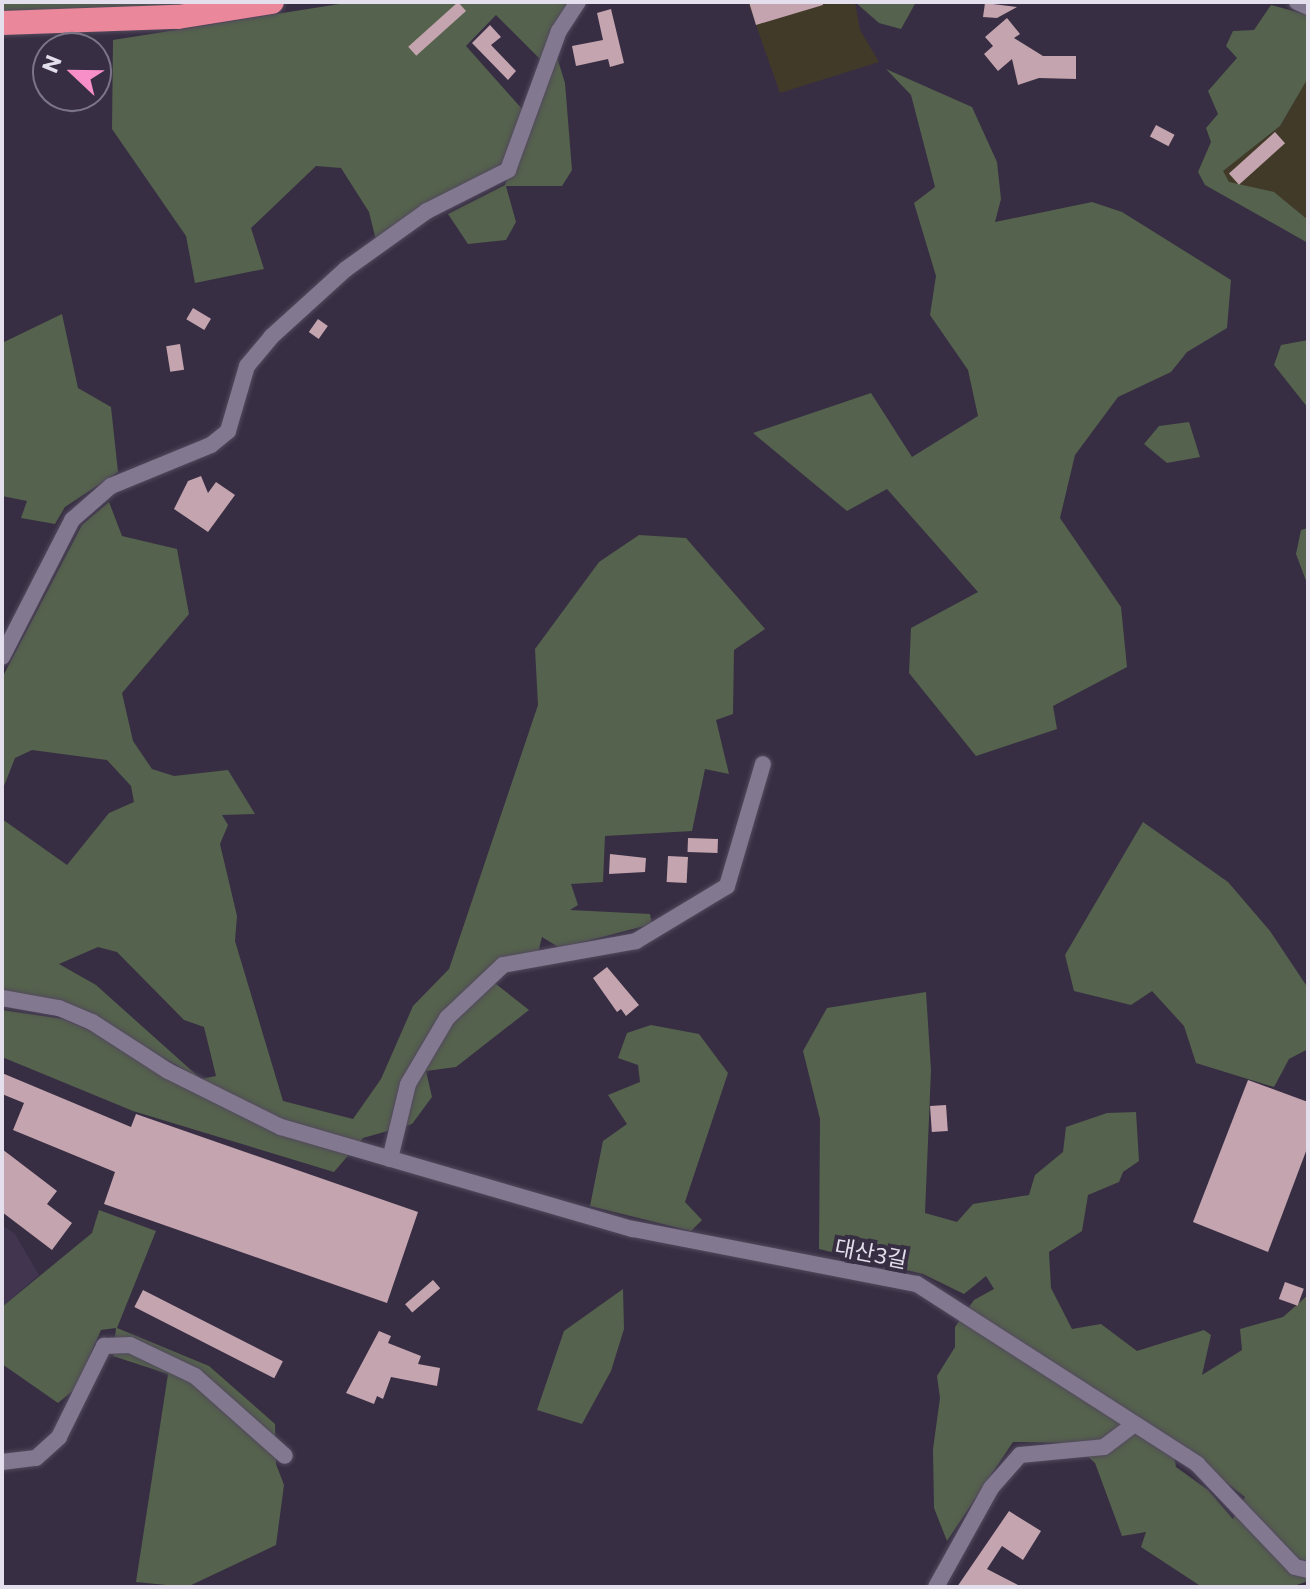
<!DOCTYPE html>
<meta charset="utf-8">
<style>
body{margin:0}
#map{position:relative;width:1310px;height:1589px;overflow:hidden;background:#372e43;font-family:Commissioner,"Noto Sans KR",sans-serif}
div>[style]{position:absolute}
[style*='--x']{left:calc(var(--x)*1px);top:calc(var(--y)*1px);width:calc(var(--w)*1px);rotate:calc(var(--a)*1deg)}
.built>*{inset:0;background:#413550}
.industrial>*{inset:0;background:#423a29}
.green>*{inset:0;background:#55624d}
.building>*{inset:0;background:#c4a4ae;transform-origin:0 0}
.roads{filter:drop-shadow(0 0 2px #524a5c) drop-shadow(0 0 2px #524a5c)}
.minor>*{height:16px;margin:-8px;padding:0 8px;transform-origin:8px;border-radius:8px;background:#827890}
.highway>*{height:24px;margin:-12px;padding:0 12px;transform-origin:12px;border-radius:12px;background:#ea879b}
span{translate:-50% -50%;white-space:nowrap;text-align:center;line-height:1.15;-webkit-text-stroke:8px #372e43;paint-order:stroke}
.street-label{font-size:22px;color:#e4dfec}
.frame{position:absolute;inset:0;border:4px solid #e4dfec;pointer-events:none}
.north{position:absolute;left:32px;top:32px;width:80px;height:80px;box-sizing:border-box;background:#372e43;border:2px solid #7c7587;border-radius:50%;rotate:292deg;font-size:22px;font-weight:700;line-height:32px;text-align:center;color:#e4dfec}
.north::after{content:'';display:block;margin:auto;width:28px;height:36px;background:#f98fc9;clip-path:polygon(50% 0,100% 100%,50% 72%,0 100%)}
</style>
<div id="map">
<div class="built">
<i style="clip-path:polygon(2px 1225px,15px 1234px,39px 1275px,2px 1307px)"></i>
</div>
<div class="industrial">
<i style="clip-path:polygon(748px 2px,855px 2px,860px 30px,879px 62px,780px 93px)"></i>
<i style="clip-path:polygon(1308px 78px,1308px 220px,1229px 182px,1222px 171px,1280px 126px)"></i>
</div>
<div class="green">
<i style="clip-path:polygon(2px 2px,219px 2px,222px 3px,2px 17px)"></i>
<i style="clip-path:polygon(352px 2px,572px 2px,541px 60px,496px 15px,466px 46px,523px 110px,504px 162px,376px 240px,369px 212px,341px 168px,316px 166px,251px 228px,264px 269px,195px 283px,186px 236px,112px 129px,113px 40px)"></i>
<i style="clip-path:polygon(855px 2px,916px 2px,901px 29px,879px 23px)"></i>
<i style="clip-path:polygon(1271px 5px,1308px 15px,1308px 78px,1280px 126px,1223px 171px,1229px 182px,1274px 192px,1308px 220px,1308px 243px,1205px 185px,1198px 172px,1211px 142px,1206px 128px,1218px 114px,1208px 91px,1237px 58px,1226px 46px,1233px 31px,1254px 30px)"></i>
<i style="clip-path:polygon(556px 54px,565px 83px,572px 170px,562px 186px,506px 186px,516px 222px,506px 240px,468px 244px,448px 214px,505px 185px)"></i>
<i style="clip-path:polygon(886px 69px,972px 107px,997px 162px,1001px 199px,995px 222px,1092px 202px,1122px 212px,1231px 280px,1227px 328px,1187px 352px,1171px 372px,1118px 397px,1075px 455px,1060px 518px,1121px 607px,1127px 667px,1053px 706px,1057px 729px,976px 756px,909px 673px,911px 628px,978px 592px,887px 489px,847px 511px,753px 433px,871px 393px,912px 457px,978px 416px,968px 370px,930px 315px,936px 276px,914px 203px,935px 187px,911px 95px)"></i>
<i style="clip-path:polygon(62px 314px,78px 388px,111px 407px,118px 472px,65px 507px,55px 524px,21px 518px,27px 501px,2px 496px,2px 343px)"></i>
<i style="clip-path:polygon(1308px 340px,1308px 408px,1274px 365px,1281px 345px)"></i>
<i style="clip-path:polygon(1189px 422px,1200px 457px,1167px 463px,1144px 444px,1159px 426px)"></i>
<i style="clip-path:polygon(evenodd,109px 502px,122px 536px,177px 549px,189px 614px,122px 693px,133px 741px,152px 769px,174px 776px,228px 770px,255px 814px,222px 815px,228px 825px,220px 844px,237px 916px,235px 941px,283px 1101px,353px 1119px,381px 1079px,413px 1006px,449px 969px,538px 705px,535px 649px,599px 562px,639px 535px,686px 538px,765px 629px,734px 650px,733px 714px,716px 720px,729px 774px,705px 769px,692px 831px,605px 836px,603px 882px,571px 884px,578px 905px,570px 910px,650px 914px,652px 924px,560px 948px,542px 937px,537px 957px,487px 977px,529px 1010px,456px 1067px,426px 1071px,432px 1097px,412px 1124px,363px 1138px,334px 1172px,133px 1111px,2px 1057px,2px 1010px,63px 1019px,192px 1074px,65px 1002px,2px 994px,2px 819px,67px 865px,109px 813px,134px 802px,131px 786px,107px 760px,32px 750px,15px 758px,2px 791px,2px 678px,82px 525px,109px 502px,98px 947px,117px 952px,184px 1020px,204px 1027px,216px 1076px,201px 1079px,96px 985px,59px 964px,98px 947px)"></i>
<i style="clip-path:polygon(1308px 528px,1308px 586px,1296px 554px,1301px 530px)"></i>
<i style="clip-path:polygon(1143px 822px,1228px 882px,1270px 931px,1308px 988px,1308px 1049px,1289px 1059px,1274px 1087px,1196px 1063px,1184px 1026px,1152px 991px,1131px 1005px,1074px 991px,1065px 955px)"></i>
<i style="clip-path:polygon(evenodd,926px 992px,931px 1070px,925px 1213px,957px 1222px,973px 1204px,1029px 1195px,1035px 1175px,1063px 1152px,1066px 1127px,1107px 1113px,1136px 1112px,1139px 1161px,1123px 1172px,1119px 1182px,1088px 1195px,1082px 1231px,1049px 1252px,1051px 1288px,1072px 1329px,1101px 1324px,1137px 1351px,1204px 1330px,1211px 1335px,1202px 1375px,1242px 1350px,1240px 1329px,1283px 1317px,1308px 1295px,1308px 1581px,1291px 1587px,1202px 1587px,1141px 1547px,1146px 1532px,1122px 1536px,1095px 1463px,1073px 1443px,1013px 1442px,947px 1541px,934px 1508px,933px 1449px,940px 1398px,937px 1376px,955px 1347px,955px 1327px,974px 1300px,994px 1289px,986px 1276px,964px 1294px,923px 1274px,819px 1249px,820px 1119px,803px 1051px,827px 1008px,926px 992px,1171px 1440px,1245px 1497px,1233px 1519px,1208px 1490px,1176px 1467px,1171px 1440px)"></i>
<i style="clip-path:polygon(651px 1025px,699px 1034px,728px 1073px,685px 1202px,702px 1220px,691px 1231px,590px 1206px,603px 1141px,627px 1124px,608px 1095px,640px 1082px,638px 1065px,618px 1058px,627px 1033px)"></i>
<i style="clip-path:polygon(99px 1210px,156px 1231px,117px 1328px,209px 1366px,275px 1424px,276px 1464px,284px 1485px,276px 1545px,187px 1587px,136px 1582px,168px 1374px,113px 1356px,116px 1328px,101px 1330px,75px 1389px,58px 1403px,2px 1364px,2px 1307px,92px 1233px)"></i>
<i style="clip-path:polygon(623px 1289px,624px 1329px,611px 1371px,582px 1424px,537px 1410px,564px 1331px)"></i>
</div>
<div class="building">
<i style="left:458px;top:2px;width:12px;height:67px;rotate:48deg"></i>
<i style="clip-path:polygon(749px 2px,822px 2px,823px 5px,756px 25px)"></i>
<i style="clip-path:polygon(985px 3px,1017px 7px,997px 18px,983px 17px)"></i>
<i style="clip-path:polygon(611px 9px,624px 63px,610px 67px,608px 59px,576px 66px,572px 46px,603px 40px,597px 13px)"></i>
<i style="clip-path:polygon(1007px 18px,1020px 34px,1014px 38px,1043px 56px,1076px 56px,1076px 79px,1039px 78px,1018px 85px,1012px 59px,998px 71px,984px 54px,993px 46px,985px 37px)"></i>
<i style="clip-path:polygon(490px 25px,501px 37px,491px 45px,516px 71px,508px 80px,472px 43px)"></i>
<i style="left:1156px;top:125px;width:21px;height:13px;rotate:28deg"></i>
<i style="left:1275px;top:132px;width:15px;height:62px;rotate:48deg"></i>
<i style="left:193px;top:308px;width:21px;height:13px;rotate:31deg"></i>
<i style="left:318px;top:319px;width:12px;height:16px;rotate:35deg"></i>
<i style="left:180px;top:344px;width:26px;height:14px;rotate:81deg"></i>
<i style="clip-path:polygon(201px 476px,208px 493px,216px 482px,235px 495px,208px 532px,174px 509px,188px 481px)"></i>
<i style="left:688px;top:838px;width:30px;height:14px;rotate:2deg"></i>
<i style="clip-path:polygon(610px 854px,646px 858px,645px 872px,609px 874px)"></i>
<i style="left:668px;top:856px;width:20px;height:26px;rotate:3deg"></i>
<i style="clip-path:polygon(607px 967px,639px 1005px,626px 1016px,621px 1009px,617px 1012px,593px 978px)"></i>
<i style="clip-path:polygon(2px 1073px,131px 1127px,136px 1114px,418px 1212px,387px 1303px,104px 1204px,115px 1172px,13px 1130px,24px 1103px,2px 1094px)"></i>
<i style="clip-path:polygon(1248px 1080px,1308px 1102px,1308px 1146px,1268px 1252px,1193px 1222px)"></i>
<i style="left:946px;top:1105px;width:26px;height:16px;rotate:86deg"></i>
<i style="clip-path:polygon(2px 1149px,57px 1191px,47px 1204px,72px 1223px,52px 1250px,2px 1212px)"></i>
<i style="left:433px;top:1280px;width:11px;height:37px;rotate:49deg"></i>
<i style="left:1285px;top:1282px;width:20px;height:18px;rotate:20deg"></i>
<i style="left:143px;top:1290px;width:157px;height:19px;rotate:27deg"></i>
<i style="clip-path:polygon(379px 1331px,391px 1336px,388px 1343px,421px 1356px,418px 1364px,440px 1368px,437px 1386px,391px 1377px,383px 1399px,377px 1396px,374px 1404px,346px 1393px)"></i>
<i style="clip-path:polygon(1009px 1511px,1041px 1531px,1023px 1560px,1002px 1546px,987px 1569px,1022px 1587px,957px 1587px)"></i>
</div>
<div class="roads">
<div class="minor">
<i style="--x:1297;--y:2;--w:12;--a:24"></i>
<i style="--x:2;--y:657;--w:154;--a:-62.9"></i>
<i style="--x:72;--y:520;--w:52;--a:-41.1"></i>
<i style="--x:111;--y:486;--w:108;--a:-22.3"></i>
<i style="--x:211;--y:445;--w:22;--a:-39"></i>
<i style="--x:228;--y:431;--w:68;--a:-73.7"></i>
<i style="--x:247;--y:366;--w:38;--a:-50"></i>
<i style="--x:271;--y:337;--w:101;--a:-42.2"></i>
<i style="--x:346;--y:269;--w:100;--a:-35.6"></i>
<i style="--x:427;--y:211;--w:91;--a:-26.8"></i>
<i style="--x:508;--y:170;--w:148;--a:-69.9"></i>
<i style="--x:559;--y:31;--w:35;--a:-57"></i>
<i style="--x:2;--y:998;--w:58;--a:10"></i>
<i style="--x:59;--y:1008;--w:36;--a:23"></i>
<i style="--x:92;--y:1022;--w:90;--a:32.8"></i>
<i style="--x:168;--y:1071;--w:126;--a:26.4"></i>
<i style="--x:281;--y:1127;--w:366;--a:16.2"></i>
<i style="--x:633;--y:1229;--w:289;--a:11"></i>
<i style="--x:917;--y:1284;--w:333;--a:32.7"></i>
<i style="--x:1197;--y:1464;--w:142;--a:46.4"></i>
<i style="--x:1295;--y:1567;--w:13;--a:13"></i>
<i style="--x:390;--y:1159;--w:77;--a:-76.5"></i>
<i style="--x:408;--y:1084;--w:77;--a:-59.4"></i>
<i style="--x:447;--y:1018;--w:77;--a:-43.4"></i>
<i style="--x:503;--y:965;--w:135;--a:-10.2"></i>
<i style="--x:636;--y:941;--w:106;--a:-31.1"></i>
<i style="--x:727;--y:886;--w:127;--a:-73.6"></i>
<i style="--x:2;--y:1462;--w:34;--a:-7"></i>
<i style="--x:36;--y:1458;--w:31;--a:-42"></i>
<i style="--x:59;--y:1437;--w:102;--a:-63.7"></i>
<i style="--x:104;--y:1346;--w:26;--a:-2"></i>
<i style="--x:130;--y:1345;--w:72;--a:25.5"></i>
<i style="--x:195;--y:1376;--w:120;--a:41.6"></i>
<i style="--x:936;--y:1587;--w:113;--a:-60.9"></i>
<i style="--x:991;--y:1488;--w:44;--a:-48.7"></i>
<i style="--x:1020;--y:1455;--w:84;--a:-5.4"></i>
<i style="--x:1104;--y:1447;--w:38;--a:-37"></i>
</div>
<div class="highway">
<i style="--x:2;--y:23;--w:176;--a:-2"></i>
<i style="--x:178;--y:17;--w:95;--a:-9.1"></i>
</div>
</div>
<div class="street-label">
<span style="left:871px;top:1253px;rotate:11deg">대산3길</span>
</div>
<div class="frame"></div>
<div class="north">N</div>
</div>
